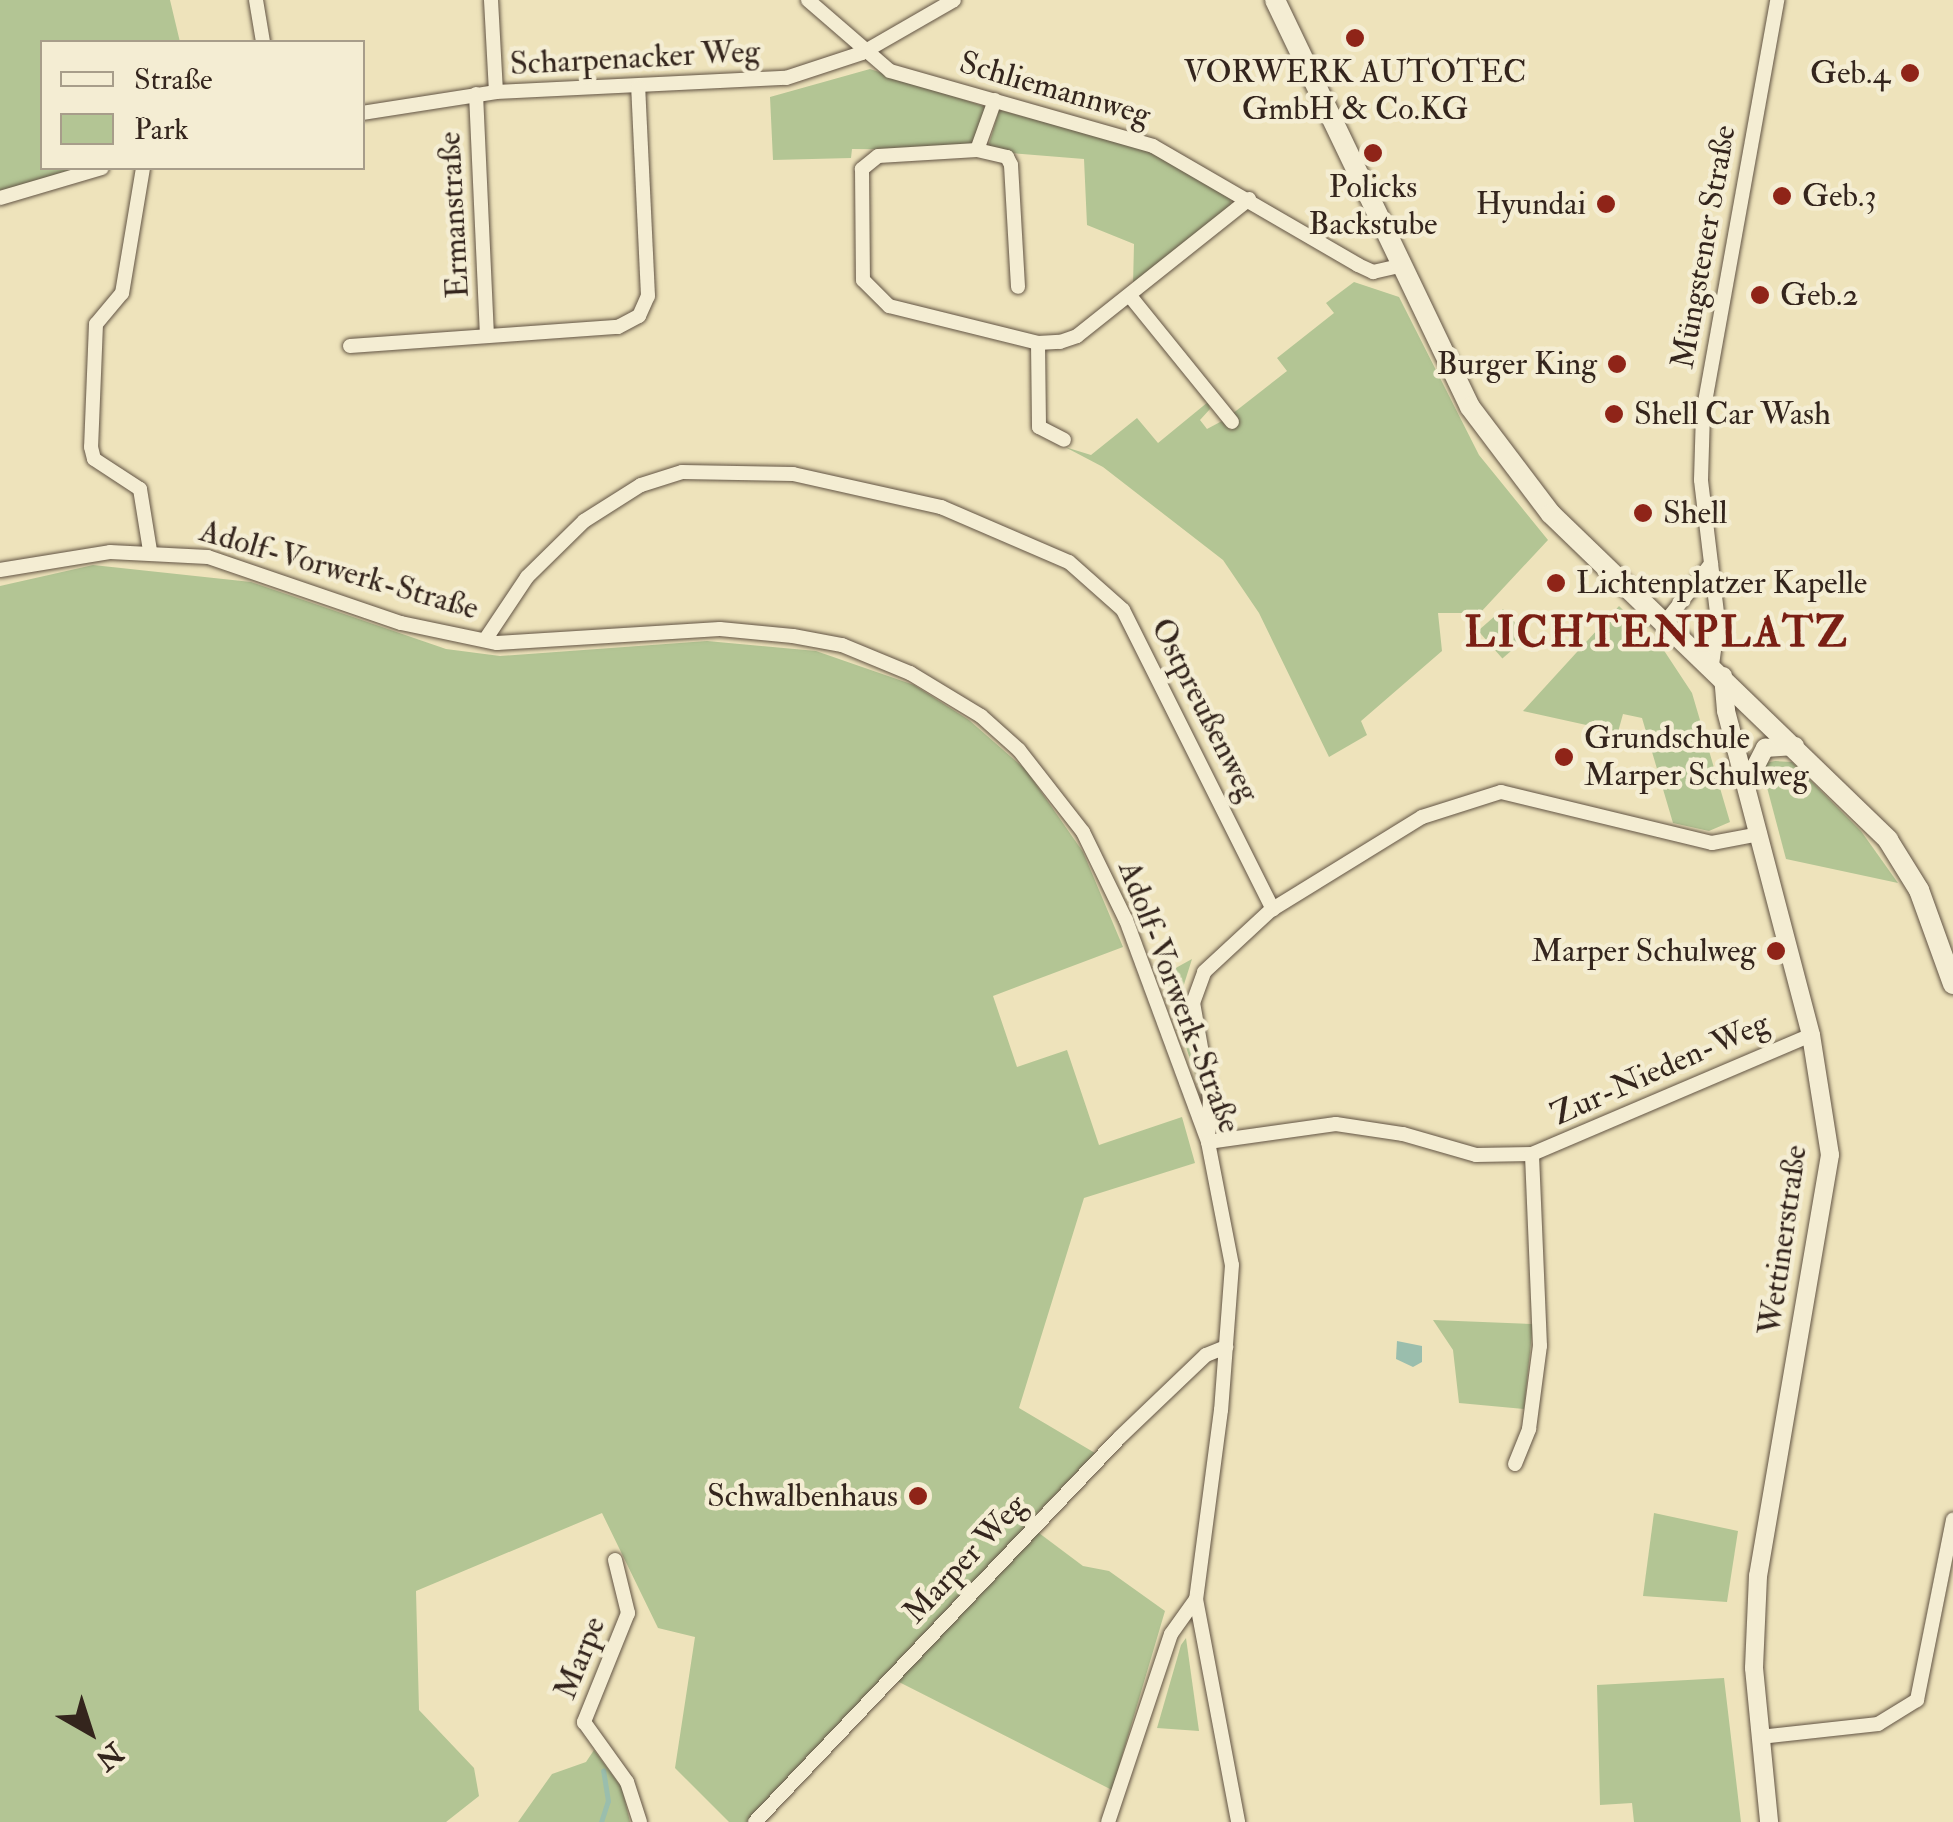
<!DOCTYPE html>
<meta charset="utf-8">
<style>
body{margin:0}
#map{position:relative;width:1953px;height:1822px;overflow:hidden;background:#eee3bb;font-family:"IM FELL Double Pica",serif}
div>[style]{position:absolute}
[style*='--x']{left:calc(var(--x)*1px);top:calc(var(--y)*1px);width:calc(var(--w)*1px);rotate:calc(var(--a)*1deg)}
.green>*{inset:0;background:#b3c594;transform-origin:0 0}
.water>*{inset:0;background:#9abead}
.stream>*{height:5px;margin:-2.5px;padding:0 2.5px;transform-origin:2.5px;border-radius:2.5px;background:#9abead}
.roads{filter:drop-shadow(0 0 2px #625444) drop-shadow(0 0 2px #625444)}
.minor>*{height:14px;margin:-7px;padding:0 7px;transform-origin:7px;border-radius:7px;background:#f4edd3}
.tertiary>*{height:18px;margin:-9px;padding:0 9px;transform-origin:9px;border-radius:9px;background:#f4edd3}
.secondary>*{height:20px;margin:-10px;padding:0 10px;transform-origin:10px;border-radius:10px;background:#f4edd3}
.dots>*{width:28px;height:28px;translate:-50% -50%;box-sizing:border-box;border:5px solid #f4edd3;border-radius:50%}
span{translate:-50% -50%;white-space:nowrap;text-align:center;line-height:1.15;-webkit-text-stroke:9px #f4edd3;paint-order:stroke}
.street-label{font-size:32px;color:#34251d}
.poi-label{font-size:32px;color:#34251d}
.right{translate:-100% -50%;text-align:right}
.left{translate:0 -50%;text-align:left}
.district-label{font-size:42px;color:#7a1f14;font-weight:700;letter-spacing:2.5px}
.legend{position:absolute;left:40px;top:40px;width:325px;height:130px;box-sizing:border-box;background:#f4edd3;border:2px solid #a79d8a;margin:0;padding:12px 18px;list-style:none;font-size:30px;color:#34251d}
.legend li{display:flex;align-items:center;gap:20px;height:50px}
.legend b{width:50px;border:2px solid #a79d8a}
.north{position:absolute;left:40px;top:1682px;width:100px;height:100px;-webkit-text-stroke:8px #f4edd3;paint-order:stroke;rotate:141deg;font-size:28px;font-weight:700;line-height:40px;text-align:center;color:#34251d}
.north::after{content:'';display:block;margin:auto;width:35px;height:45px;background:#34251d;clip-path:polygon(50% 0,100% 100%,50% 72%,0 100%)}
</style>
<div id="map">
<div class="green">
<i style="clip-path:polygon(0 0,170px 0,180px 42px,42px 42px,42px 168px,76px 168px,0 192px)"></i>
<i style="clip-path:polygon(870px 69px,986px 107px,973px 143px,954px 150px,852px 149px,851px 158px,773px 160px,770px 97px)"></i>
<i style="clip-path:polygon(999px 110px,1146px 149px,1230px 197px,1231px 205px,1133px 285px,1134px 244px,1087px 225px,1084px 159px,987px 151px)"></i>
<i style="clip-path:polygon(1354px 282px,1399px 297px,1479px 455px,1548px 540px,1480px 613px,1438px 613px,1442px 651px,1361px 721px,1367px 735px,1329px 757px,1259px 613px,1223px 560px,1103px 467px,1065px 447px,1091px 455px,1137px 418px,1158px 443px,1208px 402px,1210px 409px,1200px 420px,1207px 429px,1222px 421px,1231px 430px,1239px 423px,1232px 414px,1287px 371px,1277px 358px,1334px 313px,1326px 303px)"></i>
<i style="clip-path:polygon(93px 565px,251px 582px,446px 649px,500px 656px,707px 641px,816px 651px,914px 685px,969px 720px,1026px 770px,1083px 852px,1123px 947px,993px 996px,1017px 1067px,1067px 1050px,1099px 1145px,1182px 1117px,1195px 1163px,1084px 1198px,1019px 1408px,1095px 1453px,1027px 1524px,1083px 1566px,1109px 1571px,1165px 1611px,1112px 1790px,897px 1681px,760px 1822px,729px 1822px,675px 1768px,695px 1637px,658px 1628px,602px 1513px,416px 1591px,419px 1710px,474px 1768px,479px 1796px,446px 1822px,0 1822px,0 586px)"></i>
<i style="clip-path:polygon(1619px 606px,1663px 649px,1692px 693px,1730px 822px,1709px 831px,1673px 823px,1642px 718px,1623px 714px,1618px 732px,1523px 711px)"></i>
<i style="left:1503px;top:609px;width:37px;height:33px;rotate:49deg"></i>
<i style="clip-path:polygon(1775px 761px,1792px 762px,1861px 831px,1898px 883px,1786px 859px,1764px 776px,1765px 763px)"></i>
<i style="clip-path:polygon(1192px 959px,1180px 997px,1195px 1075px,1163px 975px)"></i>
<i style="clip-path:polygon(1433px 1320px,1533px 1324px,1524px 1409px,1459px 1403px,1453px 1350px)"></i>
<i style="clip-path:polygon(1654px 1513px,1738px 1531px,1727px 1602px,1643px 1596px)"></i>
<i style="clip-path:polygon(1186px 1638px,1199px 1731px,1157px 1728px,1181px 1645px)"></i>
<i style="clip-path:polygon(1724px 1678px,1741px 1822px,1634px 1822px,1632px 1803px,1600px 1805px,1597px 1685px)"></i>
<i style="clip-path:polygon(594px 1750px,622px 1788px,630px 1822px,518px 1822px,552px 1774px,586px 1762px)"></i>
</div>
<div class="water">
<i style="clip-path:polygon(1397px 1341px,1422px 1346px,1422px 1362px,1413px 1367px,1396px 1359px)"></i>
</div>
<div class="stream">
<i style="--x:601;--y:1822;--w:22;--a:-72"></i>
<i style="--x:608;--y:1801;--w:31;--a:-99"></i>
</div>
<div class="roads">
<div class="minor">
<i style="--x:256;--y:0;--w:43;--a:80.5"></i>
<i style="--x:491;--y:0;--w:92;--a:86.9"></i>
<i style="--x:808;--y:0;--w:108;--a:40.9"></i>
<i style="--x:890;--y:71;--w:273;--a:15.9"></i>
<i style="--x:1153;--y:146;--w:237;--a:30.1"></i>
<i style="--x:1358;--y:265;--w:17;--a:25"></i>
<i style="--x:1373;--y:272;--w:28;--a:-13"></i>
<i style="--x:476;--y:94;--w:241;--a:87.4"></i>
<i style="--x:995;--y:100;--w:53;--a:109.8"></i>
<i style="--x:977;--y:150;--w:99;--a:176.5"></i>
<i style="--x:878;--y:156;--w:21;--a:141"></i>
<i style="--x:862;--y:169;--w:111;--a:89.5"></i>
<i style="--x:863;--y:280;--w:37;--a:45"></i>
<i style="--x:889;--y:306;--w:154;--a:13.9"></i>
<i style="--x:1038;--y:343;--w:22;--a:-3"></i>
<i style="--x:1060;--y:342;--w:18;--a:-19"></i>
<i style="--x:1077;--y:336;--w:220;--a:-38.5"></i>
<i style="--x:362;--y:113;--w:136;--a:-8.9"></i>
<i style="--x:496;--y:92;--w:290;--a:-2.8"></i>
<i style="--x:786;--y:78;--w:80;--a:-18.2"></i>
<i style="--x:862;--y:53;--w:106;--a:-29.9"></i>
<i style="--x:977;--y:150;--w:31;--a:13"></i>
<i style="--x:1007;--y:157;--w:9;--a:63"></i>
<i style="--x:1011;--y:165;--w:122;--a:86.7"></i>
<i style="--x:143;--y:168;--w:127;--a:99.5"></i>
<i style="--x:122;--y:293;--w:40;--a:130"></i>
<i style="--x:96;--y:324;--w:123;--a:92.3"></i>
<i style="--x:91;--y:447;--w:12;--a:76"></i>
<i style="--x:94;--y:459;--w:55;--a:33.1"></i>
<i style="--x:140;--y:489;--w:63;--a:80.8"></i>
<i style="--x:0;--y:198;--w:106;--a:-16.4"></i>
<i style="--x:1130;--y:296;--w:162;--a:51"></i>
<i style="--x:1038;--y:343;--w:84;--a:89.3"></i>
<i style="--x:1039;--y:427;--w:28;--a:27"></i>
<i style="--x:350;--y:346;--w:269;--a:-4.1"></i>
<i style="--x:618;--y:327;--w:24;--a:-28"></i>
<i style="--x:639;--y:316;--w:22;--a:-66"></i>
<i style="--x:648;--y:296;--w:209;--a:-92.7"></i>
<i style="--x:0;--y:570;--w:111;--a:-9.3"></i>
<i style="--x:110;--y:552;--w:98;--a:2.9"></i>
<i style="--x:208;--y:557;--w:204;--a:18.9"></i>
<i style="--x:401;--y:623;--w:98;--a:11.8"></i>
<i style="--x:497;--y:643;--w:223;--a:-3.6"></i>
<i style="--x:720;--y:629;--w:73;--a:5.5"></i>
<i style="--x:793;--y:636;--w:50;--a:10.4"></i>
<i style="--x:842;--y:645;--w:74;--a:22.4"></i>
<i style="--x:910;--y:673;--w:83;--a:31.2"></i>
<i style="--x:981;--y:716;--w:51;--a:41.8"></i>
<i style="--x:1019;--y:750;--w:104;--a:52"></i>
<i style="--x:1083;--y:832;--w:98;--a:64"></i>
<i style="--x:1126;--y:920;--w:237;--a:69.7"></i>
<i style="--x:1208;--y:1142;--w:125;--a:79"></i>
<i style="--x:1232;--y:1265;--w:145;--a:94.3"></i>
<i style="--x:1221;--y:1410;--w:191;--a:97.5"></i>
<i style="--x:1196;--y:1599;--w:43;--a:125.5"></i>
<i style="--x:1171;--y:1634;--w:198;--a:108.5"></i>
<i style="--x:1666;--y:621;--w:73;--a:-51.7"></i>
<i style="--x:485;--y:640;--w:76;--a:-56.3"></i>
<i style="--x:527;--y:577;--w:80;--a:-44.5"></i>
<i style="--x:584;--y:521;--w:67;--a:-32.3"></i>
<i style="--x:641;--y:485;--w:43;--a:-17.6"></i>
<i style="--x:682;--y:472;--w:111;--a:1"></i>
<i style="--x:793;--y:474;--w:152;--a:12.6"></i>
<i style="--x:941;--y:507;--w:139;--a:23.3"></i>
<i style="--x:1069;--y:562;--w:72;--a:41.6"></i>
<i style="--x:1123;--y:610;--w:335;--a:63.4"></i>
<i style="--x:1712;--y:665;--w:44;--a:-82.2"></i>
<i style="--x:1718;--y:621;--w:142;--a:-96.9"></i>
<i style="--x:1701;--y:480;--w:67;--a:-88.3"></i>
<i style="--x:1703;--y:413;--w:420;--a:-79.8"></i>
<i style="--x:1208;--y:1136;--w:38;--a:-87"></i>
<i style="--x:1210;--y:1098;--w:97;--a:-100.1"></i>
<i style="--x:1193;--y:1003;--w:33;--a:-70"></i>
<i style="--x:1204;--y:972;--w:91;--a:-42.8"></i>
<i style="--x:1271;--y:910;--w:177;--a:-31.6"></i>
<i style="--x:1422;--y:817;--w:83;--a:-17.6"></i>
<i style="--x:1501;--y:792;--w:217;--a:13.6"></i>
<i style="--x:1712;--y:843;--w:49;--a:-10.6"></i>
<i style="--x:1208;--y:1142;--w:129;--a:-8"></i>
<i style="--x:1336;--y:1124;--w:68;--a:8.5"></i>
<i style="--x:1403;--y:1134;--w:76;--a:16"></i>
<i style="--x:1476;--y:1155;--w:56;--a:-1"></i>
<i style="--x:1532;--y:1154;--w:303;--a:-23.1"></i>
<i style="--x:1515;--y:1464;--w:38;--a:-68"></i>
<i style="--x:1529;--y:1429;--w:84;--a:-82.5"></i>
<i style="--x:1540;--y:1346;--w:192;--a:-92.4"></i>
<i style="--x:615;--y:1560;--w:55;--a:76.2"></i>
<i style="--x:628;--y:1613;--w:118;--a:112"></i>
<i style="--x:584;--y:1722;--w:74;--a:54.4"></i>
<i style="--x:627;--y:1782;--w:42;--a:72"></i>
<i style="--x:1196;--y:1599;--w:227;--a:79.3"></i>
<i style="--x:1760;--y:1737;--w:119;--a:-6.3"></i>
<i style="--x:1878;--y:1724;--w:46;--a:-31.6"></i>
<i style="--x:1917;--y:1700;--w:184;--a:-78.7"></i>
<i style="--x:755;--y:1822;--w:529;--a:-46.53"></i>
<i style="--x:1119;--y:1438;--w:120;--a:-43.7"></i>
<i style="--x:1206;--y:1355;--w:22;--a:-22"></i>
</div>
<div class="tertiary">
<i style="--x:1723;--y:676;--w:35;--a:85"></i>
<i style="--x:1726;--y:711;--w:335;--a:75.3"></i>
<i style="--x:1811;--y:1035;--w:121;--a:81"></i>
<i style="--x:1830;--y:1155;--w:427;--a:99.7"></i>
<i style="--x:1758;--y:1576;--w:92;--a:92.5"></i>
<i style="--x:1754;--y:1668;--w:155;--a:84.4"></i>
<i style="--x:1746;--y:785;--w:42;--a:-62.8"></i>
<i style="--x:1765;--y:748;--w:30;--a:-4"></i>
</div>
<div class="secondary">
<i style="--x:1275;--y:0;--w:451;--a:64.4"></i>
<i style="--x:1470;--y:407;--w:134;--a:52.9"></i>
<i style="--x:1551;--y:514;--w:469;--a:44"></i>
<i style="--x:1888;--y:840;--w:59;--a:58.2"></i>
<i style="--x:1919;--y:890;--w:100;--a:70.1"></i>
</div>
</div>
<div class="dots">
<i style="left:1355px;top:38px;background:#8f2418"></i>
<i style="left:1910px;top:73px;background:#8f2418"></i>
<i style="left:1373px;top:153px;background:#8f2418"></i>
<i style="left:1782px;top:196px;background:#8f2418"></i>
<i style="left:1606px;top:204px;background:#8f2418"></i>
<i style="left:1760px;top:295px;background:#8f2418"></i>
<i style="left:1617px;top:364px;background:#8f2418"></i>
<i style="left:1614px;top:414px;background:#8f2418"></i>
<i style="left:1643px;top:513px;background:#8f2418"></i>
<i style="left:1556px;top:583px;background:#8f2418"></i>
<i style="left:1564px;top:757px;background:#8f2418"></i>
<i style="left:1776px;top:951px;background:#8f2418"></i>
<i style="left:918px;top:1496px;background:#8f2418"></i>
</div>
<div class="street-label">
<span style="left:635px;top:58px;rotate:-3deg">Scharpenacker Weg</span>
<span style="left:1055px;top:89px;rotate:16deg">Schliemannweg</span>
<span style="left:454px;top:215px;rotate:-93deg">Ermanstraße</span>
<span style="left:1704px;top:247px;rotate:-80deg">Müngstener Straße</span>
<span style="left:339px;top:570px;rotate:16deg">Adolf-Vorwerk-Straße</span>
<span style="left:1205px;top:710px;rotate:63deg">Ostpreußenweg</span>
<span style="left:1179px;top:997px;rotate:69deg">Adolf-Vorwerk-Straße</span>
<span style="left:1660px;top:1069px;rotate:-24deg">Zur-Nieden-Weg</span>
<span style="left:1783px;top:1240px;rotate:-82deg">Wettinerstraße</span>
<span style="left:965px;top:1559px;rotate:-47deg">Marper Weg</span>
<span style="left:580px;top:1658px;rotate:-68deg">Marpe</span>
</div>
<div class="poi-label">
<span style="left:1355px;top:91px">VORWERK AUTOTEC<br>GmbH &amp; Co.KG</span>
<span class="right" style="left:1890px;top:73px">Geb.4</span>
<span style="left:1373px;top:206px">Policks<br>Backstube</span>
<span class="left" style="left:1802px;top:196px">Geb.3</span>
<span class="right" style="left:1586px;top:204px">Hyundai</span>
<span class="left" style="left:1780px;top:295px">Geb.2</span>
<span class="right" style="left:1597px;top:364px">Burger King</span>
<span class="left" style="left:1634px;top:414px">Shell Car Wash</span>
<span class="left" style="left:1663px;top:513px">Shell</span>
<span class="left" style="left:1576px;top:583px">Lichtenplatzer Kapelle</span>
<span class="left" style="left:1584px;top:757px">Grundschule<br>Marper Schulweg</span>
<span class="right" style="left:1756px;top:951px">Marper Schulweg</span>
<span class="right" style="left:898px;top:1496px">Schwalbenhaus</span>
</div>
<div class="district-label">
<span style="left:1657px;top:633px">LICHTENPLATZ</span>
</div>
<ul class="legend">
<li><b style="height:12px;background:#f4edd3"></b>Straße</li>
<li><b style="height:28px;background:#b3c594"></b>Park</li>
</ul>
<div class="north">N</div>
</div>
